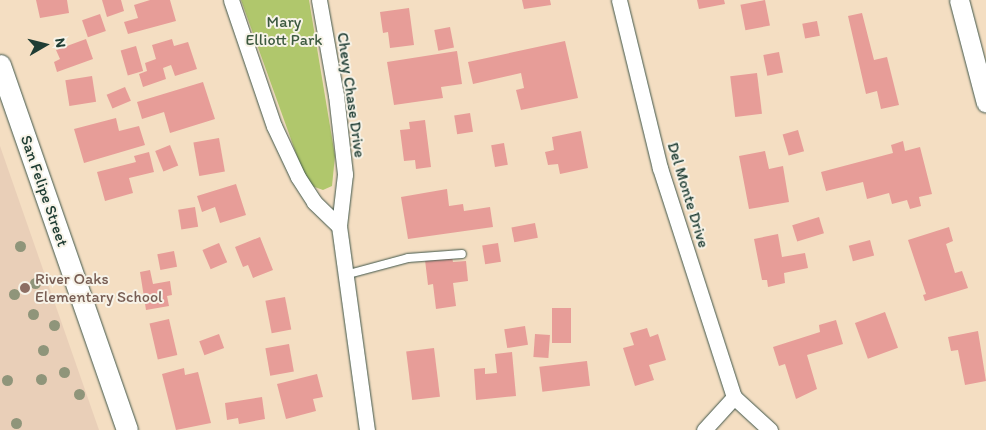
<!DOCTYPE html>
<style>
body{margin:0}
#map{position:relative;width:986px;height:430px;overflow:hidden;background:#f4dec2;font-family:Itim,sans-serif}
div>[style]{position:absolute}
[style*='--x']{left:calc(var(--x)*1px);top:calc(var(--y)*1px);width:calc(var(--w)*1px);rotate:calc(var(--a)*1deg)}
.built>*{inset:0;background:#e9cfb8}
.green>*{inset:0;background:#b0c76c}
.building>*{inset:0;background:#e79d98;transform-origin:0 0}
.roads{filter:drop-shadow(0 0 1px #3f5549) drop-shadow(0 0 1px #3f5549)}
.service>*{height:8px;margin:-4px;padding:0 4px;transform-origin:4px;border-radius:4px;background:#fff}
.minor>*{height:15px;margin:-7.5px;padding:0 7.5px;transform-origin:7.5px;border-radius:7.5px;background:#fff}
.tertiary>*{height:19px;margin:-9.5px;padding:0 9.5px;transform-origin:9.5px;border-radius:9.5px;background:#fff}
.secondary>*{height:21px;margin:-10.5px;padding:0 10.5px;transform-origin:10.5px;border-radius:10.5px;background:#fff}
.trees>*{width:11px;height:11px;margin:-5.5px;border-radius:50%;background:#8f957a}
.dots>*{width:14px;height:14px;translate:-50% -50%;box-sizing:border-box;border:2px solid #f7f3e8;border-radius:50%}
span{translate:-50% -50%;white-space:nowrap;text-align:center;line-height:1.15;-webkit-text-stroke:4px #f7f3e8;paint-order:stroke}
.park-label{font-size:16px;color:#3c593f}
.street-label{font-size:16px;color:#1f3d34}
.education-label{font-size:16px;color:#785e54}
.left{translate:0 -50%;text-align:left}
.north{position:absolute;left:20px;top:20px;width:50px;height:50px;-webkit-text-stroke:4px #f7f3e8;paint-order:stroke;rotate:82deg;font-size:14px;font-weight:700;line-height:20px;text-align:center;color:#1f3d34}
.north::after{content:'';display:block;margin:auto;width:18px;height:22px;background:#1f3d34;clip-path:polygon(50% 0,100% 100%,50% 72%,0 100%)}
</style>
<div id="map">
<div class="built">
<i style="clip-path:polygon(0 146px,99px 430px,0 430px)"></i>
</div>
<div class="green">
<i style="clip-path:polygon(241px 0,309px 0,335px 156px,332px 186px,323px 190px,312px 186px,302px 170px)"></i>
</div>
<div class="building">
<i style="clip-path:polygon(36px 0,67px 0,69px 13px,40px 18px)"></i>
<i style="clip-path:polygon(102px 0,121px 0,124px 11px,107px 17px)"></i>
<i style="clip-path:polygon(150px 0,170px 0,176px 21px,128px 34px,124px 22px,138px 18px,134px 5px)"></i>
<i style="clip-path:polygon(522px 0,550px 0,551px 5px,524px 9px)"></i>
<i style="clip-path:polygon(697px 0,724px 0,725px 4px,699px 9px)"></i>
<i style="left:765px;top:0;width:26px;height:25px;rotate:79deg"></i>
<i style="clip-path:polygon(409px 8px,414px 45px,390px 48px,388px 32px,383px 33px,380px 12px)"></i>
<i style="clip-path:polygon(862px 13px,874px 60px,887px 57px,899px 105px,881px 109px,877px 91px,866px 94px,848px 16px)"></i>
<i style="left:100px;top:14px;width:18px;height:19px;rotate:71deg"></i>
<i style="left:817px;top:21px;width:15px;height:15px;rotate:79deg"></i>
<i style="left:450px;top:27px;width:21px;height:16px;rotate:79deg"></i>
<i style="clip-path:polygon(86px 39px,93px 59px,57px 72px,54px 62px,60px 59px,56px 50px)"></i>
<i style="clip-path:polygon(172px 39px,174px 46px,188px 42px,197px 69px,175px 76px,171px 65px,163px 68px,166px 79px,143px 87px,139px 74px,147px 71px,145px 63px,156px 59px,152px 45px)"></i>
<i style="clip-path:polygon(565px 41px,578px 98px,521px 110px,516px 90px,524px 88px,521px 73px,473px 84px,468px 62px)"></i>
<i style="left:136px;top:46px;width:26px;height:16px;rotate:74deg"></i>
<i style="clip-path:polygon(457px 51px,462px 84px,441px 87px,443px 98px,394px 105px,387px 62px)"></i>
<i style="left:779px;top:52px;width:21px;height:16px;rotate:79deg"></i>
<i style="left:757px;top:73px;width:41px;height:27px;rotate:83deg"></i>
<i style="left:92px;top:76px;width:26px;height:27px;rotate:81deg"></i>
<i style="clip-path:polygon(203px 82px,215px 119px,170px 133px,164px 112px,142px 119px,137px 102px)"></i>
<i style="left:125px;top:87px;width:15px;height:20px;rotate:67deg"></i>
<i style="left:470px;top:113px;width:19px;height:16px;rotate:81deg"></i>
<i style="clip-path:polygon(116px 118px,119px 131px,139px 126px,145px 145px,84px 163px,74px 129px)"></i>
<i style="clip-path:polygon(425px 120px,431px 167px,416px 169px,415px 160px,404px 161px,400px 130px,410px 129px,409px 122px)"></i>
<i style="left:798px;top:130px;width:22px;height:16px;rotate:74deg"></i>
<i style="clip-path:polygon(581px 131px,588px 168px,560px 174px,558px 164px,548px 165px,545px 152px,554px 150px,552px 137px)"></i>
<i style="left:219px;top:138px;width:34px;height:26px;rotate:80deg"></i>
<i style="clip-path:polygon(903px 141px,905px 151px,920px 147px,932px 194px,919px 197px,921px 206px,910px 209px,907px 200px,892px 204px,889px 193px,867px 199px,863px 182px,826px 191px,821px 172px,893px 153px,891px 145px)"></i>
<i style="left:504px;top:143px;width:22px;height:13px;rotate:80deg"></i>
<i style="left:170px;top:145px;width:22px;height:16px;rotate:68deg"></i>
<i style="clip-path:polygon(765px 151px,769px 169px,783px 166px,789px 202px,749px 209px,739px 156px)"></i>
<i style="clip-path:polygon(149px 152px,154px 172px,129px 178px,133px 193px,105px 201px,97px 172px,136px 162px,134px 156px)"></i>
<i style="clip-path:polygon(236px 184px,246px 215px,220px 223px,215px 207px,202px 212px,197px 196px)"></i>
<i style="clip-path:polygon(447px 189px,449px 206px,463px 204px,464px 211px,490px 207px,493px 227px,408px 239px,401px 197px)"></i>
<i style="left:195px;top:207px;width:20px;height:17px;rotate:81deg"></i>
<i style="left:819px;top:217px;width:17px;height:28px;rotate:73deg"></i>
<i style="left:535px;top:223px;width:15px;height:24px;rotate:79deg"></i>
<i style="clip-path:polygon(949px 227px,953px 241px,946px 244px,955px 273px,962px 271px,968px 288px,925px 301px,923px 295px,926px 294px,908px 240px)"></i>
<i style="clip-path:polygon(778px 234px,782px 257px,805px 253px,808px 268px,784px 273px,785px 283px,768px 287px,767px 280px,762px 280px,754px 239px)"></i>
<i style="clip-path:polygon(260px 237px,273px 270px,253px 278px,248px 265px,243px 267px,235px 247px)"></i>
<i style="left:870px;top:240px;width:16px;height:22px;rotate:75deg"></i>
<i style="left:219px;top:243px;width:21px;height:18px;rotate:67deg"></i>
<i style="left:498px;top:243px;width:19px;height:16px;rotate:81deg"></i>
<i style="left:174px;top:251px;width:16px;height:17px;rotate:79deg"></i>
<i style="clip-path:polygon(452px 257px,453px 262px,466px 261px,468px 281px,453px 283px,456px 306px,436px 309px,433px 284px,428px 285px,425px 260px)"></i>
<i style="clip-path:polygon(150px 270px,153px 284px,170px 281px,172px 295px,167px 296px,169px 306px,146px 310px,140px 272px)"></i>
<i style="left:285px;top:297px;width:33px;height:20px;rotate:79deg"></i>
<i style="left:552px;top:308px;width:19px;height:35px"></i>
<i style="left:885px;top:312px;width:38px;height:32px;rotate:70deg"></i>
<i style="left:169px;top:319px;width:37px;height:20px;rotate:77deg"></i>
<i style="clip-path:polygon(836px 320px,843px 344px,807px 355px,817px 389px,796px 399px,785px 364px,779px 366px,773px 347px,820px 332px,819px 325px)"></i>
<i style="left:525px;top:326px;width:19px;height:21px;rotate:81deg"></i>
<i style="clip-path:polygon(647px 328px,650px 337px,658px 334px,666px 360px,649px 365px,654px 380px,635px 386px,623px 348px,634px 345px,630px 333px)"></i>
<i style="clip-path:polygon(978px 331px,986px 381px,965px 385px,958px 350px,951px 351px,948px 337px)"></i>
<i style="left:219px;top:334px;width:15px;height:21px;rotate:70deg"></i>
<i style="left:535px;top:334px;width:15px;height:23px;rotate:4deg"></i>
<i style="left:289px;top:344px;width:28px;height:24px;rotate:80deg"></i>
<i style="left:434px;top:348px;width:49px;height:28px;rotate:83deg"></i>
<i style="clip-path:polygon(512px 352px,516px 396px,476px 400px,474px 369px,485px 368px,485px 374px,497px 373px,495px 354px)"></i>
<i style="left:587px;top:361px;width:25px;height:48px;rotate:83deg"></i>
<i style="clip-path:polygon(184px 368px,185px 375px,198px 372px,211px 423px,176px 430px,162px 374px)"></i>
<i style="clip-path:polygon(317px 374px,323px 397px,313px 399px,316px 411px,286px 419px,277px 384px)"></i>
<i style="clip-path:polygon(262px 397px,265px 419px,239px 424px,238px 418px,227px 420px,225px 403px)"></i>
</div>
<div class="roads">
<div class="service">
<i style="--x:345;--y:275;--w:65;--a:-15.1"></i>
<i style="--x:408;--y:258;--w:54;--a:-4.2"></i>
</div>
<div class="minor">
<i style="--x:231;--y:0;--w:133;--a:71.2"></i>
<i style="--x:274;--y:126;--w:56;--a:64.8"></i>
<i style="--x:298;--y:177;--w:30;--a:57"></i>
<i style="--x:314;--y:202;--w:35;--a:44"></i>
<i style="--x:319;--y:0;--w:97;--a:79.9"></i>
<i style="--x:336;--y:95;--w:80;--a:83.5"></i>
<i style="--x:345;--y:174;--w:52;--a:96.6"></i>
<i style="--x:339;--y:226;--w:206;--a:82.2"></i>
<i style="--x:619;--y:0;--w:173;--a:76.3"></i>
<i style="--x:660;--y:168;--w:241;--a:72.1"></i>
<i style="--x:734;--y:397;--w:49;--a:42.5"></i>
<i style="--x:704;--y:430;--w:45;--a:-47.7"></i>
</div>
<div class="tertiary">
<i style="--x:959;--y:0;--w:106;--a:75.3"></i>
</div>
<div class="secondary">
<i style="--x:0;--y:65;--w:386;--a:70.8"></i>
</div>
</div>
<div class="trees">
<i style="left:20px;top:246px"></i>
<i style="left:35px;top:283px"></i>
<i style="left:14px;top:294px"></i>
<i style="left:33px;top:314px"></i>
<i style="left:54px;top:325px"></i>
<i style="left:43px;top:350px"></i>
<i style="left:64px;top:372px"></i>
<i style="left:41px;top:379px"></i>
<i style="left:7px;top:380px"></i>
<i style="left:79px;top:394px"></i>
<i style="left:16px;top:423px"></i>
</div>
<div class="dots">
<i style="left:25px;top:288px;background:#8d6e63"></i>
</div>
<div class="park-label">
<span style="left:284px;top:31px">Mary<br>Elliott Park</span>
</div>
<div class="street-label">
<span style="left:351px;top:95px;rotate:82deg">Chevy Chase Drive</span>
<span style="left:44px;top:191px;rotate:71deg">San Felipe Street</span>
<span style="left:688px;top:195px;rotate:73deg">Del Monte Drive</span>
</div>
<div class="education-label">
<span class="left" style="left:35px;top:288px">River Oaks<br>Elementary School</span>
</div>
<div class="north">N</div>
</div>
